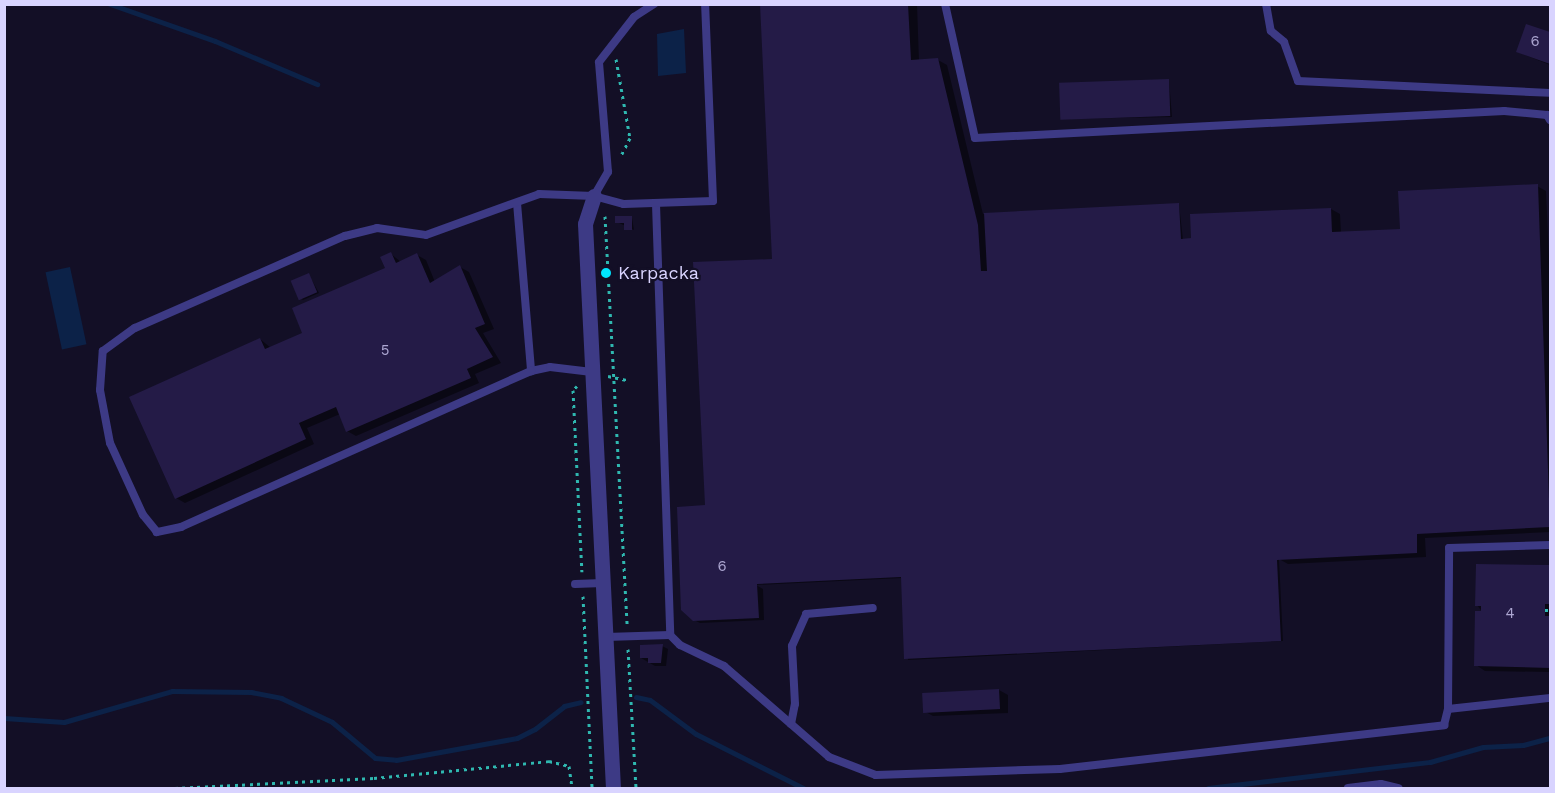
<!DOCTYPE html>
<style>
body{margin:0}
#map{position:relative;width:1555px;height:793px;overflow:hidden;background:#130f26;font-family:"Work Sans",sans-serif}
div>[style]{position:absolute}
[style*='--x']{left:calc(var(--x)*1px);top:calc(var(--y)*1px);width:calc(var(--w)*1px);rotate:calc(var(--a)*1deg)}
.water>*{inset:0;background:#0c2248;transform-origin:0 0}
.shadow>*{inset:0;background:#0007}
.stream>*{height:5px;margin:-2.5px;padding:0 2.5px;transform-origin:2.5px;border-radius:2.5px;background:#0c2248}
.building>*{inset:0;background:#241b47;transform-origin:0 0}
.path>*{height:3px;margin-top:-1.5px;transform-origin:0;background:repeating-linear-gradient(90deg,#2fb8b0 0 3px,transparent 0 7.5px)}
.service>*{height:8px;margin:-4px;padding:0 4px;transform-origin:4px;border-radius:4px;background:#3d3a85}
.minor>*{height:15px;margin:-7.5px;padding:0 7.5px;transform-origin:7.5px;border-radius:7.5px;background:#3d3a85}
.dots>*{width:16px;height:16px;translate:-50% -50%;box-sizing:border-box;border:3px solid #130f26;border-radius:50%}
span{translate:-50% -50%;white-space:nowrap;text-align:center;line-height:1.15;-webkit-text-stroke:4.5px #130f26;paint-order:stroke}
.number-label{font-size:15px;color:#aca6d1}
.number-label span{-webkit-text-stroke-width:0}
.poi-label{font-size:18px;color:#d9d4ff}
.left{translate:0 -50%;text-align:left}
.frame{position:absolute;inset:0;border:6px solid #d9d4ff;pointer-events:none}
</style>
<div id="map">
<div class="water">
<i style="clip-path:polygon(684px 29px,686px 73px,658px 76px,657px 34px)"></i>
<i style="left:70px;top:267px;width:79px;height:25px;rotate:78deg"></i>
</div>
<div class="shadow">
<i style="clip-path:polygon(761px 4px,917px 4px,919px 61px,938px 60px,947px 65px,983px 214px,1179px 204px,1183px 240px,1331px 209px,1340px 214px,1341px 233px,1401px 230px,1537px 186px,1546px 191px,1550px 279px,1550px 532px,1425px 538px,1426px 557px,1288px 564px,1279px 559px,1283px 641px,908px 660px,902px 578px,756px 585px,763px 589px,764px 620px,700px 623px,694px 620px,706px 507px,773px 261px)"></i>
<i style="clip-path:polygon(1527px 26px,1550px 33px,1550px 65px,1518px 52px)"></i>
<i style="clip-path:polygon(1169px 80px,1172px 117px,1061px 119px)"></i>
<i style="clip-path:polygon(632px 218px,634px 230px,617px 222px)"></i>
<i style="clip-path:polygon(391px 254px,401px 262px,417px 255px,426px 260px,435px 282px,460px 267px,469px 272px,494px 329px,483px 333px,501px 363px,475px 374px,479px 383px,356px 436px,347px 431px,340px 414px,307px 428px,314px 444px,185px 503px,176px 498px,260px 339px,271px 348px,304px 333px,386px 269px)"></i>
<i style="clip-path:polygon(309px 275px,319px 293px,303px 300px,300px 298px)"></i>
<i style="clip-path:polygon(1478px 565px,1550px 567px,1550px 672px,1485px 671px,1476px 665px,1483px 613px,1477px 605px)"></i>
<i style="clip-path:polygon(662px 646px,668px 649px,666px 666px,655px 666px,641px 658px)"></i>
<i style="clip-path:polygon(999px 690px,1008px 695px,1008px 713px,933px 716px,924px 711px)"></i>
</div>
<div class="stream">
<i style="--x:110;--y:4;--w:111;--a:19.4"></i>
<i style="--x:215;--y:41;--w:111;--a:22.9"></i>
<i style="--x:636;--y:697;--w:14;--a:12"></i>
<i style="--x:650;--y:700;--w:57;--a:36.5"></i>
<i style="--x:696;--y:734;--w:120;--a:26.8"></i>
<i style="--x:4;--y:718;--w:60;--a:3.8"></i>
<i style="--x:64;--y:722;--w:112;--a:-16"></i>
<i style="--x:172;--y:691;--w:79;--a:0.7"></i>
<i style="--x:251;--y:692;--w:31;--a:11"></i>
<i style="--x:281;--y:698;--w:56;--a:25.2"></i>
<i style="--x:332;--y:722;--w:56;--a:39.9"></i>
<i style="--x:375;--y:758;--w:21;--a:5"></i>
<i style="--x:396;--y:760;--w:123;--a:-10.3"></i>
<i style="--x:517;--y:738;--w:20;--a:-27"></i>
<i style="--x:535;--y:729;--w:37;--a:-38"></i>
<i style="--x:564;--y:706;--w:17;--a:-13"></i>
<i style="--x:1208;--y:788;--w:224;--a:-6.7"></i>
<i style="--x:1430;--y:762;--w:55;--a:-15.8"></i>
<i style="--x:1483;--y:747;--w:40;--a:-2.9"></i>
<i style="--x:1523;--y:745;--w:28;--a:-15"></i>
</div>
<div class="building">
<i style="clip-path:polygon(760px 4px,908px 4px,911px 60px,938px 58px,978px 225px,981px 271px,987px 271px,984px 213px,1179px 203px,1181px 239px,1191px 238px,1190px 214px,1331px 208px,1332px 232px,1400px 229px,1398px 191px,1538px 184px,1550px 527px,1417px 534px,1417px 553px,1277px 560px,1281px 641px,904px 659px,901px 577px,757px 584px,759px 618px,693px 621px,681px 610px,677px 507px,705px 505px,693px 262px,772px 259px)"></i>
<i style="clip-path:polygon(1526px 24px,1550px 32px,1550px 64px,1516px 52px)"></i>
<i style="left:1169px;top:79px;width:37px;height:110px;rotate:88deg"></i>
<i style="clip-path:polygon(615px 216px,632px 216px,632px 230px,624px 230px,624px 223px,615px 223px)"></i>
<i style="clip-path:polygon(391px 252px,396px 263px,417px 253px,430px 283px,460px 265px,485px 324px,475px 328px,493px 357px,467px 369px,471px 378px,346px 432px,336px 407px,299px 423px,306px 439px,175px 499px,129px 397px,260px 338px,265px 349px,302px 333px,292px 308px,385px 268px,380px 257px)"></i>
<i style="left:309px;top:273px;width:21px;height:20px;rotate:67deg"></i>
<i style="clip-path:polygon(1476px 564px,1550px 565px,1550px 604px,1545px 604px,1545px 616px,1550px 616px,1550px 668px,1474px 666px,1475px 611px,1481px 611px,1481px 606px,1475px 606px)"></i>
<i style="clip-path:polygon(663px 644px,661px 663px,648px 663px,648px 658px,640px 658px,640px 645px)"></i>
<i style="left:999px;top:689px;width:20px;height:77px;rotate:87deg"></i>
</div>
<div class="path">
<i style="--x:616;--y:59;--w:80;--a:80"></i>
<i style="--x:630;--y:138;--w:20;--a:117"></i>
<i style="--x:605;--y:216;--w:410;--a:86.9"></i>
<i style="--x:608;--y:376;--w:19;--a:12"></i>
<i style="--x:577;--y:386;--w:6;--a:135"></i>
<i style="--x:573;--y:390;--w:182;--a:87.2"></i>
<i style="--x:583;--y:596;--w:192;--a:87.3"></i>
<i style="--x:1545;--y:610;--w:5;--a:0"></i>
<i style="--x:628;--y:649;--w:139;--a:86.7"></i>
<i style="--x:175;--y:788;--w:199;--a:-2.9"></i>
<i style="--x:374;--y:778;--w:176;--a:-5.5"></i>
<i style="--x:549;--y:761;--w:21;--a:14"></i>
<i style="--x:569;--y:766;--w:22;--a:82"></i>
</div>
<div class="service">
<i style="--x:945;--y:4;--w:137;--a:77.4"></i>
<i style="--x:975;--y:138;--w:530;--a:-2.92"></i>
<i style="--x:1504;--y:111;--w:43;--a:5.3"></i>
<i style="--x:1547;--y:115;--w:6;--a:59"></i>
<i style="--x:1266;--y:4;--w:27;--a:80"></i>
<i style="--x:1271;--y:31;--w:17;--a:40"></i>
<i style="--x:1284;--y:42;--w:41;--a:70.3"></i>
<i style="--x:1298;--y:81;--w:252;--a:2.7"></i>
<i style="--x:594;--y:196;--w:28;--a:-60"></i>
<i style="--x:608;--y:172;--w:110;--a:-94.7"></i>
<i style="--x:599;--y:62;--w:57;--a:-52.1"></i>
<i style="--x:634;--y:17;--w:24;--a:-33"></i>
<i style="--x:517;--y:203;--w:169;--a:85.2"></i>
<i style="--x:531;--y:371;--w:19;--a:-12"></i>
<i style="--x:550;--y:367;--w:42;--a:6.8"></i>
<i style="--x:656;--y:204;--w:431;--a:88.1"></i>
<i style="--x:531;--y:371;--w:383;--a:156"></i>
<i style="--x:181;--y:527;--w:25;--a:168"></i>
<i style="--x:157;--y:532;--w:22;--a:-129"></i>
<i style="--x:143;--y:515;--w:79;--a:-114.6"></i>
<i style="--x:110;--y:443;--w:54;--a:-100.7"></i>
<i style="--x:100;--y:390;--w:39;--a:-86"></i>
<i style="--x:103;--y:351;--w:39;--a:-36"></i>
<i style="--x:135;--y:328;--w:229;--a:-23.7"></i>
<i style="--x:345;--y:236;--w:33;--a:-14"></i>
<i style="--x:377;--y:228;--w:49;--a:8.1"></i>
<i style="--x:426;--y:235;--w:120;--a:-19.9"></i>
<i style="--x:539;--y:194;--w:55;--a:2.1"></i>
<i style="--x:594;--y:196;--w:31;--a:15"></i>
<i style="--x:624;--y:204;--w:89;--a:-1.9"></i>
<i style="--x:713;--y:201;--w:197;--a:-92.3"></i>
<i style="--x:575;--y:584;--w:28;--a:-2"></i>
<i style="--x:606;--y:637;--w:64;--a:-1.8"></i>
<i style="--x:670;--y:635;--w:14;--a:45"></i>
<i style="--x:680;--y:645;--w:49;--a:25.5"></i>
<i style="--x:724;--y:666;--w:139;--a:40.9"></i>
<i style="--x:829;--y:757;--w:50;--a:21"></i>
<i style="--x:876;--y:775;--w:184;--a:-1.9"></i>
<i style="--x:1060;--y:769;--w:387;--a:-6.5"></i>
<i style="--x:1444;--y:725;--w:16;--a:-76"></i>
<i style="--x:1448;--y:709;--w:103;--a:-6.2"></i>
<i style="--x:1448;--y:709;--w:161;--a:-89.6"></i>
<i style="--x:1449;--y:548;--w:101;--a:-1.7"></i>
<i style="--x:791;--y:724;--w:20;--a:-79"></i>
<i style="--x:795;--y:704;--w:58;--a:-93"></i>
<i style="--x:792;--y:646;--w:35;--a:-66"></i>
<i style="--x:806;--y:614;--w:67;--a:-5.1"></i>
<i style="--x:1348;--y:788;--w:33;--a:-7"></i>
<i style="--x:1381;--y:784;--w:18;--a:13"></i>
</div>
<div class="minor">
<i style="--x:594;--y:196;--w:29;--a:108"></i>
<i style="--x:585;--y:224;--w:565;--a:87.16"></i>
</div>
<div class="dots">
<i style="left:606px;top:273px;background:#00e5ff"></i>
</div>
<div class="number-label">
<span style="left:1535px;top:42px">6</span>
<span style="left:385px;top:351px">5</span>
<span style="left:722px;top:567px">6</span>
<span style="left:1510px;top:614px">4</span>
</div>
<div class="poi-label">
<span class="left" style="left:618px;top:273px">Karpacka</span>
</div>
<div class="frame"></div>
</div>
